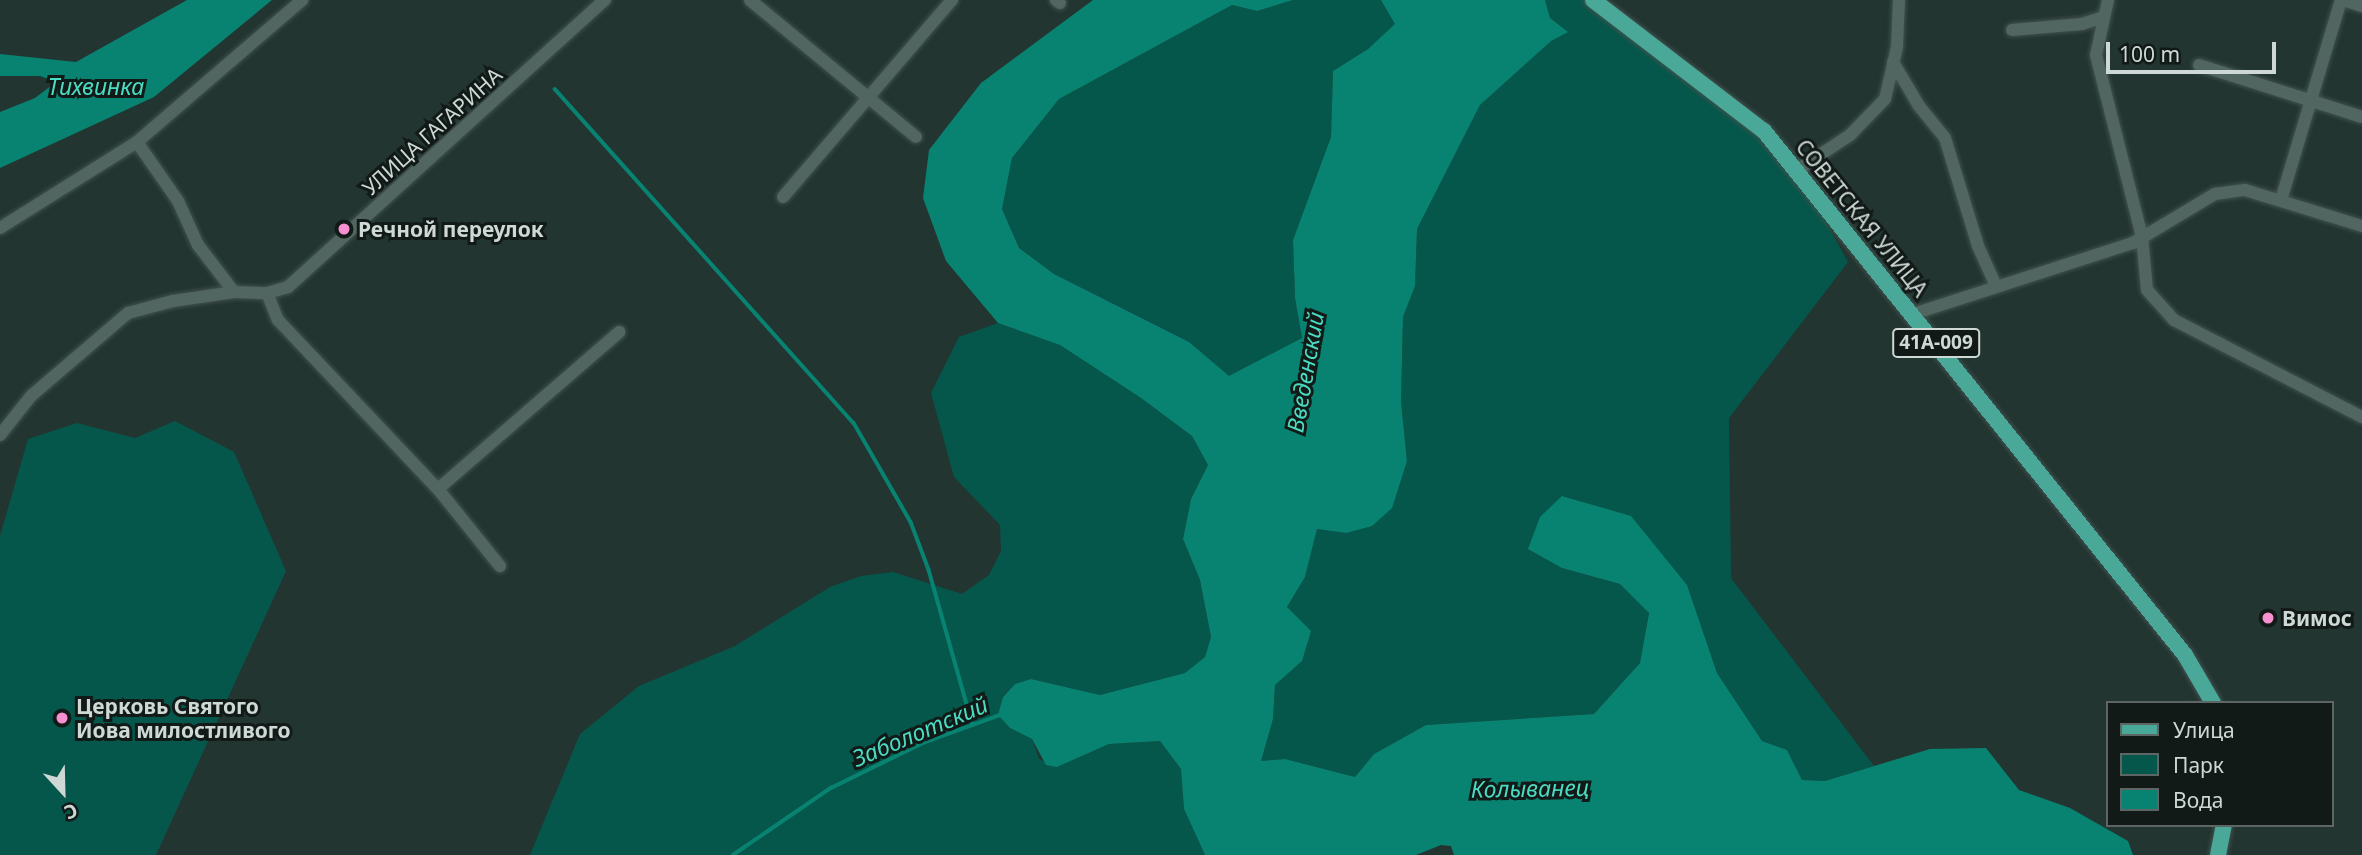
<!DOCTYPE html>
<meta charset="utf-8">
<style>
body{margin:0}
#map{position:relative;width:2362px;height:855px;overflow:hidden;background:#223531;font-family:"Noto Sans",sans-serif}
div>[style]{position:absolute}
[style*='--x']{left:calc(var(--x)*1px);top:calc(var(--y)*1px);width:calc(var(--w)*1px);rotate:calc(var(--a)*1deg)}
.green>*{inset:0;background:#06574b}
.water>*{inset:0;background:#098371}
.stream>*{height:3.5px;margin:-1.75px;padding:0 1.75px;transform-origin:1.75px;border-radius:1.75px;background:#098371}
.roads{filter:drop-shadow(0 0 2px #41514e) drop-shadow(0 0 2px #41514e)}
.minor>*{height:12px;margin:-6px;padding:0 6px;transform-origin:6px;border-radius:6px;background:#526661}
.major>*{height:16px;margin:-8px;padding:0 8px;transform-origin:8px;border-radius:8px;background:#49a897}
.dots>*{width:19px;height:19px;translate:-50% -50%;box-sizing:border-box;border:4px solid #121a18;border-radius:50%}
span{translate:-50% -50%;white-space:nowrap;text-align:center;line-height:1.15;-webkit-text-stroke:6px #121a18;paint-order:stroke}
.shield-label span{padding:2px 5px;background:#121a18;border:2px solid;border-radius:5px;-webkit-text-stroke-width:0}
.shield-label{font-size:19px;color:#ced9d6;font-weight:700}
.street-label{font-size:21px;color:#ced9d6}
.poi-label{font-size:21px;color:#ced9d6;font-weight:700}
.left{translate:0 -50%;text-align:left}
.water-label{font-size:23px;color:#4adcc3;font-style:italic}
.legend{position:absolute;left:2106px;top:701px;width:228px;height:126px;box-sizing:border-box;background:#121a18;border:2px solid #5d6664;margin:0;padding:9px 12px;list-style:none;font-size:21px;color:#ced9d6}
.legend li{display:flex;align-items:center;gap:14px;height:35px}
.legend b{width:35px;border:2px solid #5d6664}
.north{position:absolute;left:28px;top:757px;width:70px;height:70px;-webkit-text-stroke:5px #121a18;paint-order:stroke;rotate:158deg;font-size:19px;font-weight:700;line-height:28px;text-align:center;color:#ced9d6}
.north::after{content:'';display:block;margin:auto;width:24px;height:32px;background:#ced9d6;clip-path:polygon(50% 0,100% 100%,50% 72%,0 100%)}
.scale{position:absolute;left:2106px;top:42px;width:170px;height:32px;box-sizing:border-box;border:4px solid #ced9d6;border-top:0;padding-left:9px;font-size:21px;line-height:24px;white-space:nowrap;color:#ced9d6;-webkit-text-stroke:5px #121a18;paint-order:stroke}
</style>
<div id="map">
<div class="green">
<i style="clip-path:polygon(1293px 0,1381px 0,1396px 24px,1368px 49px,1333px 71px,1331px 137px,1293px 240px,1295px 298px,1302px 338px,1229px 377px,1189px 342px,1054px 274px,1019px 248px,1002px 209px,1012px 158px,1059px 99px,1232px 5px,1257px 11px)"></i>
<i style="clip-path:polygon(1545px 0,1593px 0,1621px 19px,1797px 170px,1848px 262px,1729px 418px,1731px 578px,1874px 766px,1825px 781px,1802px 780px,1787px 750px,1762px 741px,1717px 673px,1687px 585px,1631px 517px,1563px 496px,1562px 568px,1620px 584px,1649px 612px,1640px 663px,1594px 714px,1426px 725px,1374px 754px,1355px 777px,1285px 759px,1261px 761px,1273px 719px,1275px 685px,1302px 661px,1287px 607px,1305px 577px,1317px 529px,1346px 533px,1407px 462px,1401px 402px,1403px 317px,1415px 286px,1417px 229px,1480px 105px,1551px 40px,1567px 32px,1550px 18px)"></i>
<i style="clip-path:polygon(998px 323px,1060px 345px,1141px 398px,1192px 436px,1208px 465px,1191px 499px,1183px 539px,1200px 580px,1211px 637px,1205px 657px,1185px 673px,1100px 695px,1031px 679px,1015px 684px,1003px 696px,999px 715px,1010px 728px,1032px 739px,1039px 759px,1057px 767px,1109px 744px,1160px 741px,1181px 769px,1184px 809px,1205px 855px,530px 855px,580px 734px,639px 686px,735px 646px,830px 587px,861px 576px,893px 572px,962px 594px,989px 575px,1001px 551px,1000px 525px,954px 477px,931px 393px,959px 337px)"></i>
<i style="clip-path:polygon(175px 421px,234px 452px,286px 571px,156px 855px,0 855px,0 536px,28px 439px,77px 423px,135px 438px)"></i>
</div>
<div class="water">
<i style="clip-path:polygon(187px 0,272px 0,154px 97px,0 168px,0 112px,35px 98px,56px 82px,40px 76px,0 76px,0 54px,76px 62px)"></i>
<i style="clip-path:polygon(1093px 0,1293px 0,1257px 11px,1232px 5px,1059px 99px,1012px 158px,1002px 209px,1019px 248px,1054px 274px,1189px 342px,1229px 376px,1302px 338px,1295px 298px,1293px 240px,1331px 137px,1333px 71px,1368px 49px,1395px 24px,1381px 0,1545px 0,1550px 18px,1568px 32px,1551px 41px,1480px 105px,1417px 229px,1415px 286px,1403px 317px,1401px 402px,1407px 461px,1392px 508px,1372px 526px,1346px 533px,1317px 529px,1305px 577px,1287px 607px,1311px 631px,1302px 661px,1275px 685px,1273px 719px,1261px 761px,1285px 759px,1355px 777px,1374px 754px,1426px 725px,1594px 714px,1640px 663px,1649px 613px,1620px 584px,1562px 568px,1528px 549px,1540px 517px,1562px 496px,1631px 516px,1687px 585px,1717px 673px,1762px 741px,1787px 750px,1802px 780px,1825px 781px,1930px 749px,1986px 748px,2019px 790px,2070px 808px,2128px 841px,2133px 855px,1454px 855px,1451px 846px,1441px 845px,1416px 855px,1205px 855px,1184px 809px,1181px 769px,1160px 741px,1109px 744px,1057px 767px,1046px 765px,1032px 739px,1010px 728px,998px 715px,1003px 697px,1015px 684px,1031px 679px,1100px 695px,1185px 673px,1205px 657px,1211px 637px,1200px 580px,1183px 539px,1191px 499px,1208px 465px,1192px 436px,1141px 398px,1060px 345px,998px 323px,946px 261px,923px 198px,929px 150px,981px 83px)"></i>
</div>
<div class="stream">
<i style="--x:555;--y:89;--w:448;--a:48.2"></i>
<i style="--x:854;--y:423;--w:114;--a:60.1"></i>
<i style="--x:911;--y:522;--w:51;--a:69.4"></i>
<i style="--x:929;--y:570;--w:161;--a:74.2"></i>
<i style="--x:733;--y:855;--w:119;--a:-34.4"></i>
<i style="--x:831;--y:788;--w:102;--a:-26.1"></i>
<i style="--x:923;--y:743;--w:82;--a:-20"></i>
</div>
<div class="roads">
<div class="minor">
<i style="--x:750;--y:0;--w:215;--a:39.5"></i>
<i style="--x:1056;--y:0;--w:5;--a:37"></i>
<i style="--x:2108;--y:0;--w:56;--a:102.3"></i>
<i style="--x:2096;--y:55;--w:188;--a:75.8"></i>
<i style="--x:2142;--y:237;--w:53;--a:84.6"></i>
<i style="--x:2147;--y:290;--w:40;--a:48"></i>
<i style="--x:2174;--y:320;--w:212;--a:27.3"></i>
<i style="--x:2343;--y:0;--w:20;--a:18"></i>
<i style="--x:2012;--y:30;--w:70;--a:-4.9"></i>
<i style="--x:2082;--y:24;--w:23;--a:-18"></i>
<i style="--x:1893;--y:62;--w:51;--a:59.4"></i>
<i style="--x:1919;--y:106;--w:41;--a:50.9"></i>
<i style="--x:1945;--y:138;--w:113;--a:73"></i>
<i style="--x:1978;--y:246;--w:44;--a:65.8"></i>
<i style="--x:2199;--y:65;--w:171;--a:17.7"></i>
<i style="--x:137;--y:142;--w:72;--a:55.2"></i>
<i style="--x:178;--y:201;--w:48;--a:65.6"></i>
<i style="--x:198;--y:245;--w:59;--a:52.5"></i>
<i style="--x:1797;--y:170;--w:64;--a:-33.4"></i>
<i style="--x:1850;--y:135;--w:50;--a:-45.8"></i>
<i style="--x:1885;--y:99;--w:53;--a:-77"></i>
<i style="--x:1897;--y:47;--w:47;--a:-87.6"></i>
<i style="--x:783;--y:197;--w:260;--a:-49.4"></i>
<i style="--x:2281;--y:200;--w:209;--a:-73.3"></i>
<i style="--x:0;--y:228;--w:162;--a:-32.1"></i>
<i style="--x:137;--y:142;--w:218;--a:-40.7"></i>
<i style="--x:267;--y:293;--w:29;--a:68"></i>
<i style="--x:278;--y:320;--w:233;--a:46.6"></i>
<i style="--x:438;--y:489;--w:99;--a:51.2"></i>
<i style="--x:1913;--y:314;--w:231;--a:-17.9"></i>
<i style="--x:2133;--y:243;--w:96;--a:-30.9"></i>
<i style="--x:2215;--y:194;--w:30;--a:-8"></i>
<i style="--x:2245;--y:190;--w:122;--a:17.1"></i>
<i style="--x:0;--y:435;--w:50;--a:-51.5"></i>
<i style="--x:31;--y:396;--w:128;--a:-40.6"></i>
<i style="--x:128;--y:313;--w:47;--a:-14.9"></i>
<i style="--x:173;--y:301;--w:62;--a:-8.4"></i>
<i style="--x:234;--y:292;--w:33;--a:2"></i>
<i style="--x:267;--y:293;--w:22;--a:-16"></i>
<i style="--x:288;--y:287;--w:428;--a:-42.2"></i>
<i style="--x:438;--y:489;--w:240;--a:-40.9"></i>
</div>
<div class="major">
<i style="--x:1593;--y:0;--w:215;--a:37.5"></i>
<i style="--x:1764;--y:131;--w:672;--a:51.22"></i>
<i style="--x:2185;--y:655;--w:56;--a:59.7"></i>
<i style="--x:2218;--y:855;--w:31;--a:-79"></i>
</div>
</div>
<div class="dots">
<i style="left:344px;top:229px;background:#f690d0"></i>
<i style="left:2268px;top:618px;background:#f690d0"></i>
<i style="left:62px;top:718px;background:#f690d0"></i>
</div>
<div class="shield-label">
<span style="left:1936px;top:343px">41А-009</span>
</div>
<div class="street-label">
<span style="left:432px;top:131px;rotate:-42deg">УЛИЦА ГАГАРИНА</span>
<span style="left:1862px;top:218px;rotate:51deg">СОВЕТСКАЯ УЛИЦА</span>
</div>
<div class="poi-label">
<span class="left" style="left:358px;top:229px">Речной переулок</span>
<span class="left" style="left:2282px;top:618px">Вимос</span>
<span class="left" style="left:76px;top:718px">Церковь Святого<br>Иова милостливого</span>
</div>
<div class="water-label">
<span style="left:96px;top:86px">Тихвинка</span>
<span style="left:1305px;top:372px;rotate:-80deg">Введенский</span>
<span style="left:920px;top:731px;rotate:-23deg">Заболотский</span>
<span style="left:1530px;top:788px;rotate:-1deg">Колыванец</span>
</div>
<ul class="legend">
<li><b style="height:9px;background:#49a897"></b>Улица</li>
<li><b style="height:19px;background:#06574b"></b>Парк</li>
<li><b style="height:19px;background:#098371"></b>Вода</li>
</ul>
<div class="north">С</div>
<div class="scale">100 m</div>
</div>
